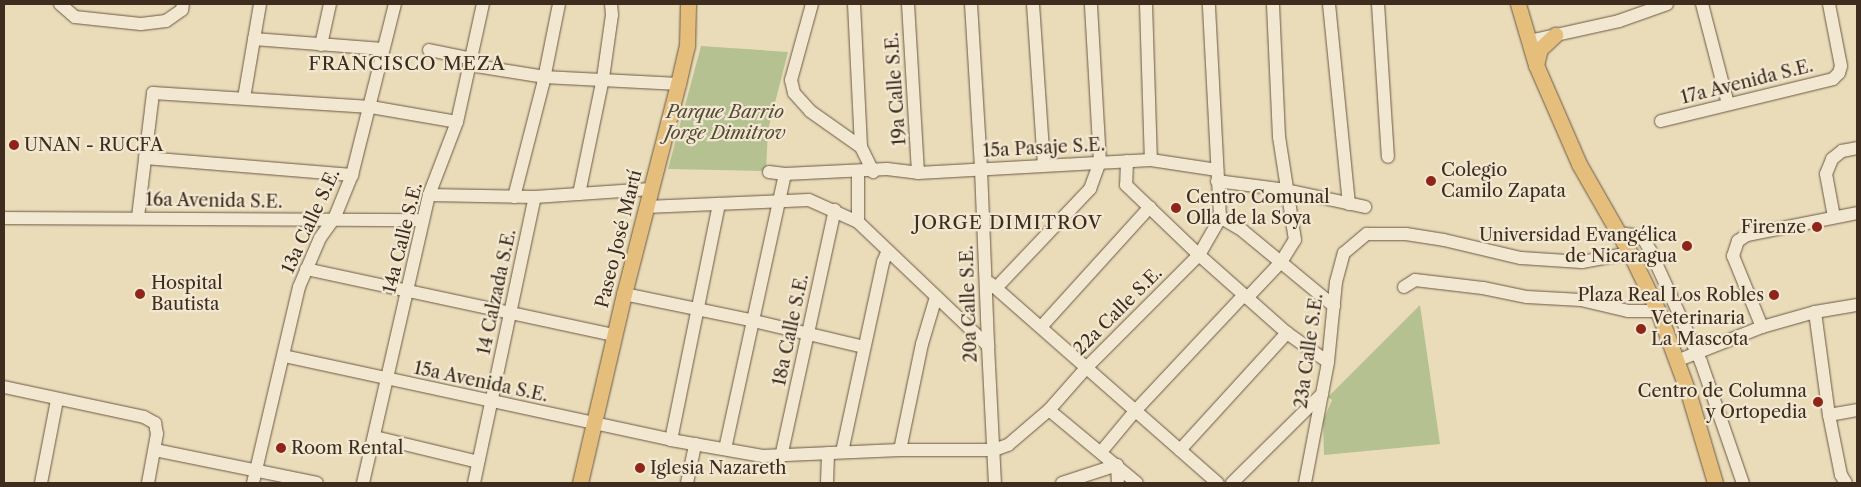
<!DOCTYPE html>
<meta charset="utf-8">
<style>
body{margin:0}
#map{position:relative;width:1861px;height:487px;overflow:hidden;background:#ebdcb9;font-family:"Libre Caslon Text",serif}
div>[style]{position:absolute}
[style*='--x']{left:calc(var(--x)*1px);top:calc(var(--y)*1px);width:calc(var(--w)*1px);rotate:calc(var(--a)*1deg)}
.green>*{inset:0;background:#b5c191}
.roads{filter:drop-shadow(0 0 1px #695945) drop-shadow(0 0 1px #695945)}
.minor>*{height:12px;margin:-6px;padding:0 6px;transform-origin:6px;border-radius:6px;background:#f2e8d2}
.major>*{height:15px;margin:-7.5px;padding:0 7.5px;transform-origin:7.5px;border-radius:7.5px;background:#e6be7c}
.dots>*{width:14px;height:14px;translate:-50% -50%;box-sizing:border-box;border:2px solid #f2e8d2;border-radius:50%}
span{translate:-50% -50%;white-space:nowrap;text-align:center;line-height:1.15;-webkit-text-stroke:4.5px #f2e8d2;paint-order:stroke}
.street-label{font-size:18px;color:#3e2d1e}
.park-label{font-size:18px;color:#564b35;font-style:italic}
.poi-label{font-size:18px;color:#3e2d1e}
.left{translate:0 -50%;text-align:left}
.right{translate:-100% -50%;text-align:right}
.neighbourhood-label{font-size:19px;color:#3e2d1e;letter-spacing:1px}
.frame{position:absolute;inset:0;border:5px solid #3e2d1e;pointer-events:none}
</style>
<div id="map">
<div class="green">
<i style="clip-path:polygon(701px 46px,788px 52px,768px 130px,766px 171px,668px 169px)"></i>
<i style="clip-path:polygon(1420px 305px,1440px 444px,1324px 455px,1323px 421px,1332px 400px,1328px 397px)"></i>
</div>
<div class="roads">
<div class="minor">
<i style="--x:60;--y:4;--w:20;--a:41"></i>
<i style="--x:75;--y:17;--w:66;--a:6.1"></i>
<i style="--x:141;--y:24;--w:25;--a:-7"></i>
<i style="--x:166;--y:21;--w:19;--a:-35"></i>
<i style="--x:182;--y:10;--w:6;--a:-81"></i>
<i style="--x:812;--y:4;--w:79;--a:105.4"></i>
<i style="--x:791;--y:80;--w:13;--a:77"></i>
<i style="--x:794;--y:93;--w:24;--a:48"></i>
<i style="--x:810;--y:111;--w:62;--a:35.2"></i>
<i style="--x:854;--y:4;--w:143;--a:87.2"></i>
<i style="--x:861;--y:147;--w:28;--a:64"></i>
<i style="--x:908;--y:4;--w:169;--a:86.6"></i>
<i style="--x:971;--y:4;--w:165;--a:86.5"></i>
<i style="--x:981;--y:169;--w:177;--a:87.7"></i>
<i style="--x:988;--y:346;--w:137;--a:87.1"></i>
<i style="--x:1033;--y:4;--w:161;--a:86.1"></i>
<i style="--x:1146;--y:4;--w:156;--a:88.2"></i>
<i style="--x:1329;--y:4;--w:201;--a:84.3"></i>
<i style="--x:1378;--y:4;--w:153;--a:86.3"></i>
<i style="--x:1702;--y:4;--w:103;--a:75.4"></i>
<i style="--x:254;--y:39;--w:129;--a:4.4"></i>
<i style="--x:1529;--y:41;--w:92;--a:-12.5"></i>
<i style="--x:1619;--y:21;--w:51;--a:-19.5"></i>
<i style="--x:321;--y:45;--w:42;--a:-77.6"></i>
<i style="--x:429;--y:50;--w:44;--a:11.8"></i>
<i style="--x:470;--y:65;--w:76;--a:9.1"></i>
<i style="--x:545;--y:77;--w:133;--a:3"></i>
<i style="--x:244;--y:98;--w:95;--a:-80.3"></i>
<i style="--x:1661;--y:121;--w:177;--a:-13.7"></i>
<i style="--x:1833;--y:79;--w:8;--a:-45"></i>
<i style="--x:1839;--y:73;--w:7;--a:-74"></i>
<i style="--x:1841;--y:66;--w:63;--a:-101"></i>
<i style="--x:145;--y:158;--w:208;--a:4.7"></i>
<i style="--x:1127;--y:161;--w:24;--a:92"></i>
<i style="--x:1126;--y:185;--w:101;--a:43.8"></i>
<i style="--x:1199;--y:255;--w:118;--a:41.6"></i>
<i style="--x:1287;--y:333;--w:50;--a:35.3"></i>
<i style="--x:858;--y:171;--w:51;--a:90"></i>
<i style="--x:769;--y:172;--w:16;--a:7"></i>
<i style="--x:785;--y:174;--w:102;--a:-2.8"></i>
<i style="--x:887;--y:169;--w:31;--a:7"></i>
<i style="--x:918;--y:173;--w:233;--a:-3.2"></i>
<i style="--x:1151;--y:160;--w:67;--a:8.6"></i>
<i style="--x:1217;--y:181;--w:70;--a:7.4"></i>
<i style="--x:1286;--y:190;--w:81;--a:12.1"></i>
<i style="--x:579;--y:194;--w:118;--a:-78.3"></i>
<i style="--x:603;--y:78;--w:64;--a:-81.9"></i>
<i style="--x:612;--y:15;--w:11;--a:-95"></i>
<i style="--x:429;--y:195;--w:106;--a:1.1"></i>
<i style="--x:535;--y:197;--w:116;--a:-3.9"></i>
<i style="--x:514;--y:197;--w:117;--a:-75.6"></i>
<i style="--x:543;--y:84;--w:82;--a:-78.7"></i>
<i style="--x:646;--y:207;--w:163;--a:-2.5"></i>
<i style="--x:809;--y:200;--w:54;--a:24.2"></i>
<i style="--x:858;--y:222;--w:180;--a:43.6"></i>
<i style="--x:138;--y:217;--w:125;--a:-83.1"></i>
<i style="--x:153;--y:93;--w:218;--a:3.7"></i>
<i style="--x:371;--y:107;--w:87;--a:9.9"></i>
<i style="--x:1220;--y:217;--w:27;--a:31"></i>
<i style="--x:1243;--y:231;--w:118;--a:39.5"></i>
<i style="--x:1834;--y:217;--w:44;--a:-100.5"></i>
<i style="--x:1826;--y:174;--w:16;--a:-68"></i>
<i style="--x:1832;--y:159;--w:13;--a:-39"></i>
<i style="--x:1842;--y:151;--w:15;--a:-11"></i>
<i style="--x:4;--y:218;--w:419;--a:0.3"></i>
<i style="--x:1618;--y:233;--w:16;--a:7"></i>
<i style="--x:1634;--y:235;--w:11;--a:27"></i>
<i style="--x:1644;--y:240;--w:12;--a:59"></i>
<i style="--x:1650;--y:250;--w:123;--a:65.5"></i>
<i style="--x:1701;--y:362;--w:128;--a:70.9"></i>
<i style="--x:306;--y:269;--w:315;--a:12.1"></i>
<i style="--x:990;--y:283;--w:303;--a:41.3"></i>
<i style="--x:1404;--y:287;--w:13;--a:-32"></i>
<i style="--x:1415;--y:280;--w:68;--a:6.7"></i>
<i style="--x:1483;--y:288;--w:45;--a:11.6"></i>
<i style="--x:1527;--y:297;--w:54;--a:3.2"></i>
<i style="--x:1581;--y:300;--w:48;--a:13.2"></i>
<i style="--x:1628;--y:311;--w:30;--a:0"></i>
<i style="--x:996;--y:288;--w:137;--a:-46.5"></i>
<i style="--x:1090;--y:189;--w:29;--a:-70"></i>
<i style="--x:1100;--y:162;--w:158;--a:-93.3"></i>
<i style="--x:624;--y:294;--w:133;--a:11.7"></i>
<i style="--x:754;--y:321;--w:113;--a:13.3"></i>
<i style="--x:1247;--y:298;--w:50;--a:-46.6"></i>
<i style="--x:1281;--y:262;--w:26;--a:-58"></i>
<i style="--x:1295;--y:240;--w:104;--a:-98.8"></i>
<i style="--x:1279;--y:137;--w:133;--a:-92.6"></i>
<i style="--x:1815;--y:312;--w:104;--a:82.3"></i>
<i style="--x:1829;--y:415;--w:61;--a:78.7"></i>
<i style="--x:1841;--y:475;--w:9;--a:58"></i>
<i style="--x:1041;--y:327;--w:162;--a:-47.8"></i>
<i style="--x:1762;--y:327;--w:77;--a:-112.2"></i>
<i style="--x:1733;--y:256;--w:16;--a:-72"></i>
<i style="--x:1738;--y:241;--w:11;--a:-34"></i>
<i style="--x:1747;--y:235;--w:112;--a:-11.3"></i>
<i style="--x:284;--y:356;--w:396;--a:12.2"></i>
<i style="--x:671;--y:440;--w:93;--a:9.9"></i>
<i style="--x:763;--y:456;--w:137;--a:-2.5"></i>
<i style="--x:900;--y:450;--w:94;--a:0"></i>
<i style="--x:994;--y:450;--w:15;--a:-20"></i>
<i style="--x:1008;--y:445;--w:54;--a:-40.5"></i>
<i style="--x:1049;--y:410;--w:56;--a:-48.6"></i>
<i style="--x:1086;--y:368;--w:160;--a:-45"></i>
<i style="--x:1199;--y:255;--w:38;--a:-60"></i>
<i style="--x:1218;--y:222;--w:5;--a:-68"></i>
<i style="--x:1220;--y:217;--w:213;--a:-93"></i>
<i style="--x:1684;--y:358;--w:84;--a:-21.7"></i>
<i style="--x:1762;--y:327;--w:55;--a:-15.8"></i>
<i style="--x:1815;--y:312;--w:43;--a:-9.5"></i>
<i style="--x:4;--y:387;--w:143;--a:12.1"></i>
<i style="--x:144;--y:417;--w:13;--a:29"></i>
<i style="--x:155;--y:423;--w:11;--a:80"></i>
<i style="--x:157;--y:434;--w:50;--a:100.4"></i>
<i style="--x:1049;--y:410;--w:114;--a:39.7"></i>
<i style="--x:1829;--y:415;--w:28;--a:-10"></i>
<i style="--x:375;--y:437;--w:106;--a:13.6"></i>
<i style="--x:671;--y:440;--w:241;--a:-78.5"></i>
<i style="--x:725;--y:449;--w:281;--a:-77.7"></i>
<i style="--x:155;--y:450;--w:165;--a:11.5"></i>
<i style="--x:900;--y:450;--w:108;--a:-78.3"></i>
<i style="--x:922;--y:344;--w:49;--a:-73.4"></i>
<i style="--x:1180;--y:450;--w:159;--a:-47.6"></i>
<i style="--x:842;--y:452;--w:194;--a:-77.8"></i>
<i style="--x:883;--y:262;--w:12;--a:-66"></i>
<i style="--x:1101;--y:452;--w:53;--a:-50.3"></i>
<i style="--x:1135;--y:411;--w:159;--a:-46.8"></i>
<i style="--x:781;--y:457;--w:253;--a:-77.7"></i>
<i style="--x:1117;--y:465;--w:18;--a:87"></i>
<i style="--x:41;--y:483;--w:85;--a:-79.1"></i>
<i style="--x:253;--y:483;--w:201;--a:-76.8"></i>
<i style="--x:299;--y:287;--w:53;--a:-66.8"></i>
<i style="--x:320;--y:238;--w:24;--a:-54"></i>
<i style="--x:334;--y:219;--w:48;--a:-67.8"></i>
<i style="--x:352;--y:175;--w:176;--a:-75.9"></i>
<i style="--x:363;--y:483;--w:295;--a:-77.1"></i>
<i style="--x:429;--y:195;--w:78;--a:-69"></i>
<i style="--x:457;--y:122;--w:121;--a:-77.6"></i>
<i style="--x:474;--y:483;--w:292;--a:-78"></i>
<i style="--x:687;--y:483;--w:40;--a:-78"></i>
<i style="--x:827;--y:483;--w:30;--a:-88"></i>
<i style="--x:1062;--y:483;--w:58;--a:-18.1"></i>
<i style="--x:1232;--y:483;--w:127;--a:-44.7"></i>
<i style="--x:1305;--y:483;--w:123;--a:-79.2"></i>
<i style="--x:1328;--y:362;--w:80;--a:-84.3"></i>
<i style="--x:1336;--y:282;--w:30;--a:-75"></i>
<i style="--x:1344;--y:253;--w:30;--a:-40"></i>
<i style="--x:1367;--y:234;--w:39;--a:0"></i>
<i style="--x:1406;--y:234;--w:38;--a:9"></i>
<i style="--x:1444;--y:240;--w:79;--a:13.2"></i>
<i style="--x:1521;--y:258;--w:61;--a:3.8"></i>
<i style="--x:1582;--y:262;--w:49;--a:-10.6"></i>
</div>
<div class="major">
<i style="--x:1518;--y:4;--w:64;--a:73.6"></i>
<i style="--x:1536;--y:65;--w:108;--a:66.5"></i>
<i style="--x:1579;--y:164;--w:103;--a:60.2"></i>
<i style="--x:1630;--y:253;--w:64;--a:64.2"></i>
<i style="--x:1658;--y:311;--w:90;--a:69.7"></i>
<i style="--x:1689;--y:395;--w:92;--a:73.5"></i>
<i style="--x:1536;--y:65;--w:16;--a:-76"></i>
<i style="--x:1540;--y:49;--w:21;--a:-43"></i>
<i style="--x:580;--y:483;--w:194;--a:-76.9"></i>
<i style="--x:624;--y:294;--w:217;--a:-75.6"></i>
<i style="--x:678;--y:84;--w:39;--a:-77"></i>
<i style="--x:687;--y:46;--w:42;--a:-88.6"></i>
</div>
</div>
<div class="dots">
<i style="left:14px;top:145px;background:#8f2418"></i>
<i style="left:1431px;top:181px;background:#8f2418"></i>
<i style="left:1176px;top:208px;background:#8f2418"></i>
<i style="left:1817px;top:227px;background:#8f2418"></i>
<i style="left:1687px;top:246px;background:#8f2418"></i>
<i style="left:140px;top:294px;background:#8f2418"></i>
<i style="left:1774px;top:295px;background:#8f2418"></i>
<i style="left:1641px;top:329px;background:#8f2418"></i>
<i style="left:1818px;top:402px;background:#8f2418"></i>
<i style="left:281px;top:448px;background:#8f2418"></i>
<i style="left:640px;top:468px;background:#8f2418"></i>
</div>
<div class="street-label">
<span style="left:1747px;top:82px;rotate:-14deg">17a Avenida S.E.</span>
<span style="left:896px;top:89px;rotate:-94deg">19a Calle S.E.</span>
<span style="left:1044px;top:148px;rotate:-3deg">15a Pasaje S.E.</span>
<span style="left:214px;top:201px;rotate:1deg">16a Avenida S.E.</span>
<span style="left:311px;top:221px;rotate:-65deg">13a Calle S.E.</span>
<span style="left:403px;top:238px;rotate:-76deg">14a Calle S.E.</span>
<span style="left:619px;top:239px;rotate:-76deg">Paseo José Martí</span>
<span style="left:497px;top:292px;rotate:-78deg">14 Calzada S.E.</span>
<span style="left:969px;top:304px;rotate:-92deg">20a Calle S.E.</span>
<span style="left:1118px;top:311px;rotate:-45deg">22a Calle S.E.</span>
<span style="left:791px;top:330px;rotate:-78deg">18a Calle S.E.</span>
<span style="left:1309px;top:351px;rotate:-82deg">23a Calle S.E.</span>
<span style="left:481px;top:382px;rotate:12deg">15a Avenida S.E.</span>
</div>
<div class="park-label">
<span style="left:725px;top:123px">Parque Barrio<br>Jorge Dimitrov</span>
</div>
<div class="poi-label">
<span class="left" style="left:24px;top:145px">UNAN - RUCFA</span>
<span class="left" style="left:1441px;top:181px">Colegio<br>Camilo Zapata</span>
<span class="left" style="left:1186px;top:208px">Centro Comunal<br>Olla de la Soya</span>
<span class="right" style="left:1806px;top:227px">Firenze</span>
<span class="right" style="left:1677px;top:246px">Universidad Evangélica<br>de Nicaragua</span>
<span class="left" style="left:151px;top:294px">Hospital<br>Bautista</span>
<span class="right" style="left:1764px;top:295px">Plaza Real Los Robles</span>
<span class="left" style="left:1651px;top:329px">Veterinaria<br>La Mascota</span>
<span class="right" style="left:1807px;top:402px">Centro de Columna<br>y Ortopedia</span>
<span class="left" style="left:291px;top:448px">Room Rental</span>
<span class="left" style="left:650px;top:468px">Iglesia Nazareth</span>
</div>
<div class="neighbourhood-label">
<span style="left:407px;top:64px">FRANCISCO MEZA</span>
<span style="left:1008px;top:223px">JORGE DIMITROV</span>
</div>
<div class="frame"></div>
</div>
